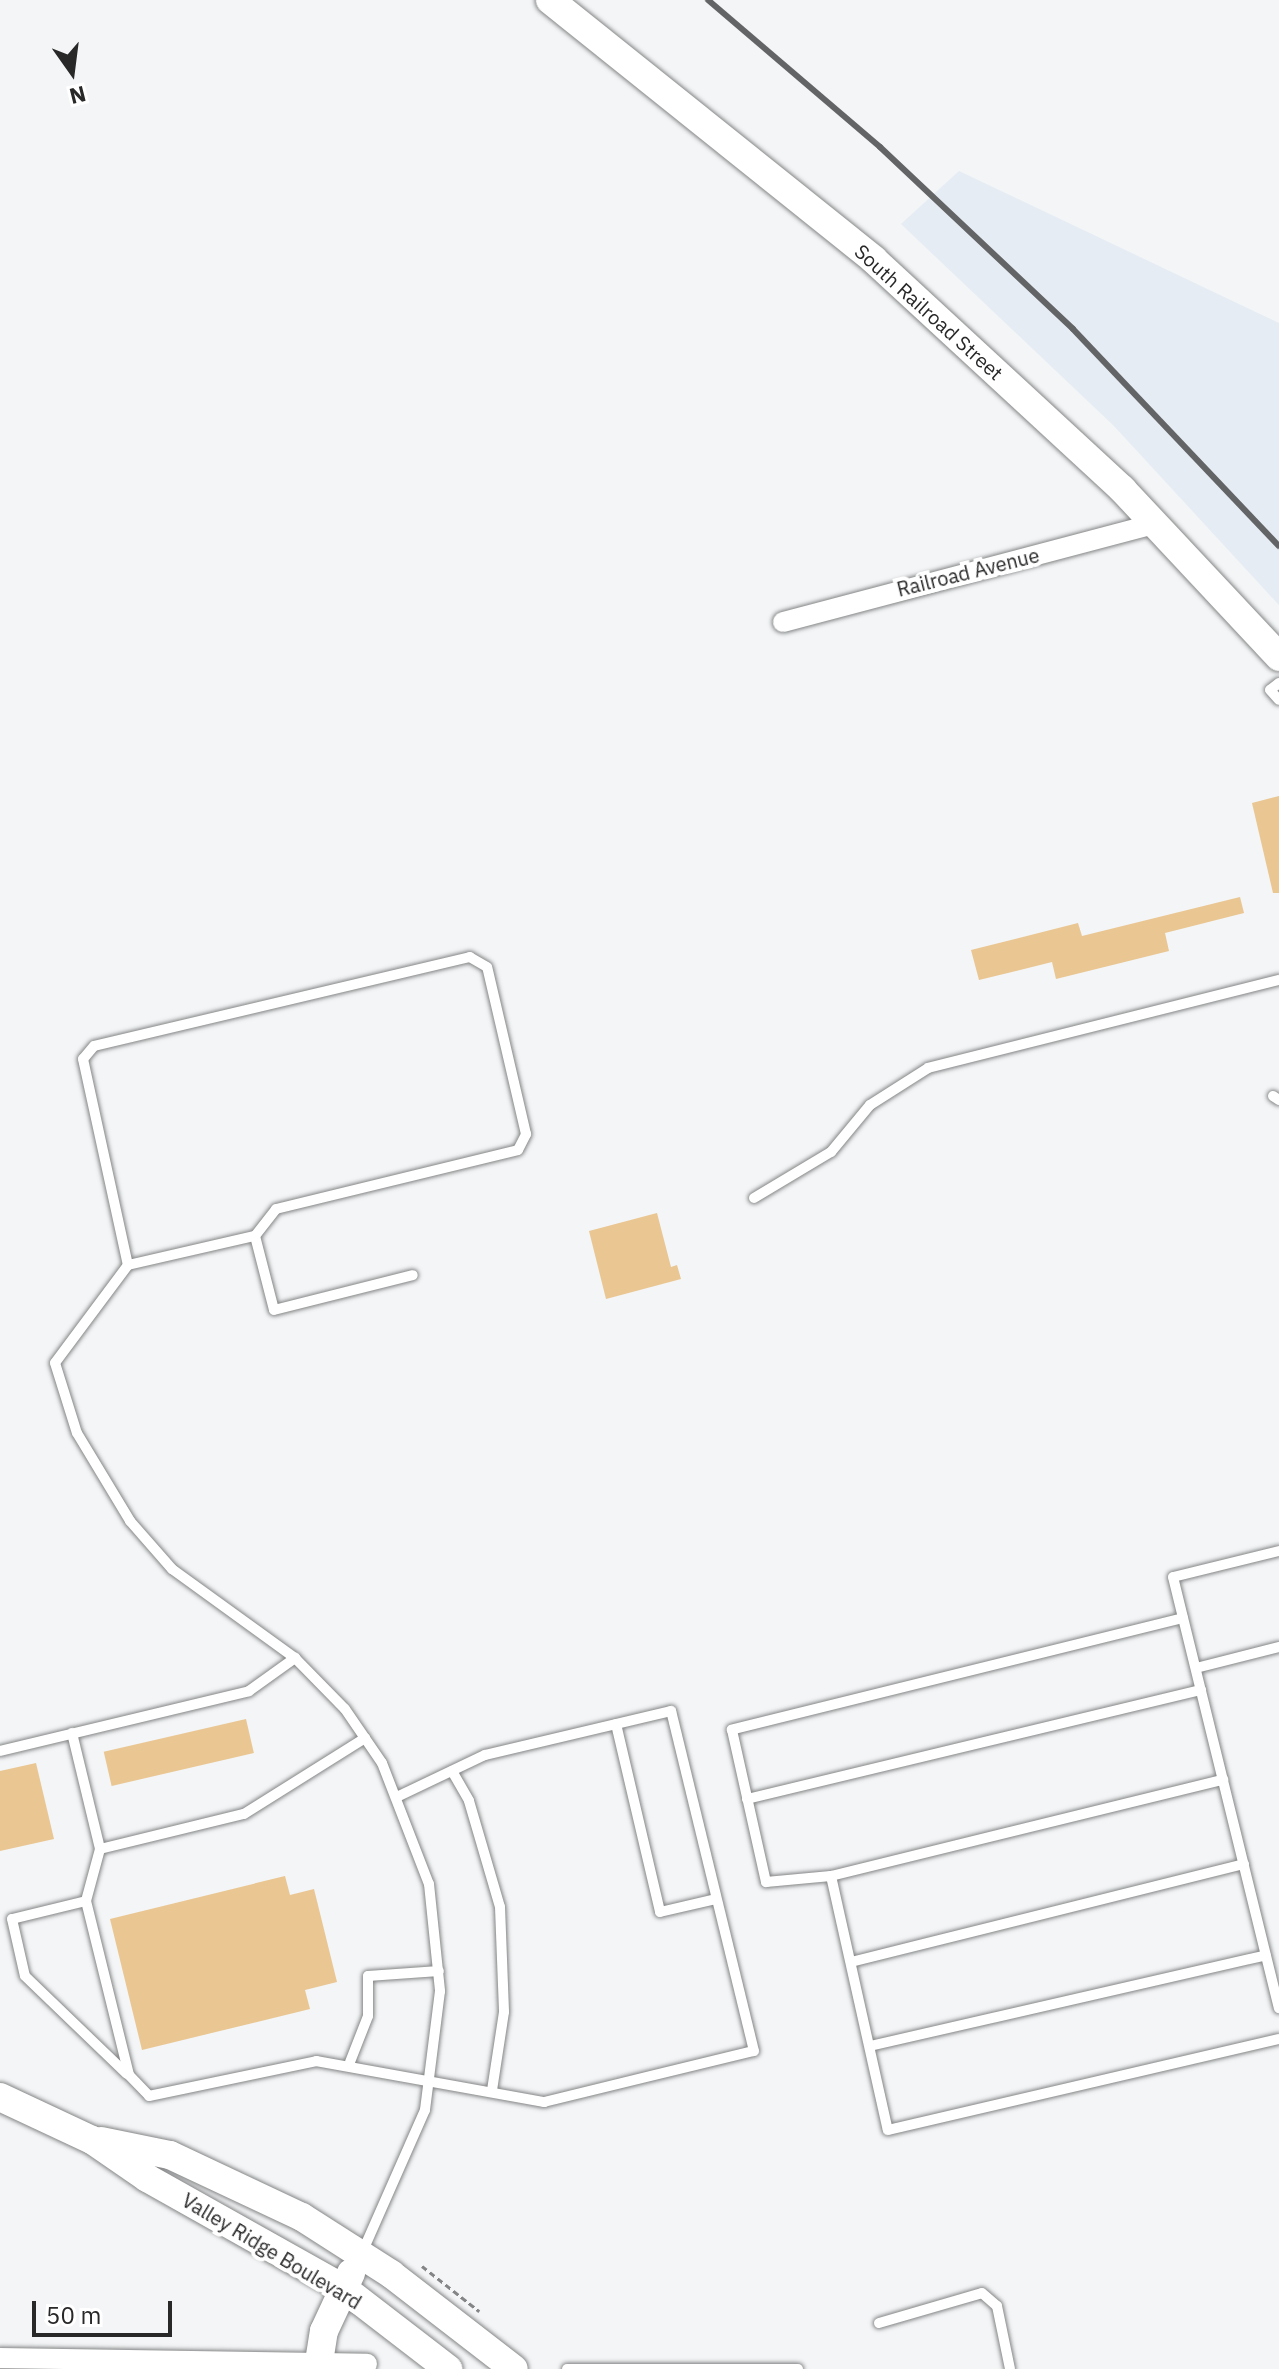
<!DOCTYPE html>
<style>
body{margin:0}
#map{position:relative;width:1279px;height:2369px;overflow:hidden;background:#f3f5f6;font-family:"IBM Plex Sans",sans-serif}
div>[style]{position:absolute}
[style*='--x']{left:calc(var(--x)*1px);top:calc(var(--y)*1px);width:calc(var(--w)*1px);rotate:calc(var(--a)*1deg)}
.built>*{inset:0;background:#e6ecf4}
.building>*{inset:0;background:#eac692;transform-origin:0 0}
.path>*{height:3px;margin-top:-1.5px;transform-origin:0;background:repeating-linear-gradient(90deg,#848586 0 6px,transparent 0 10px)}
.roads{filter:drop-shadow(0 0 2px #848586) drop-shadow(0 0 2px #848586)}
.lane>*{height:10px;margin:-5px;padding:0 5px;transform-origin:5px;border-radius:5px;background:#fff}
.street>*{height:20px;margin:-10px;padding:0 10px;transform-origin:10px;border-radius:10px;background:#fff}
.secondary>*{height:28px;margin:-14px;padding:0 14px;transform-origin:14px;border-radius:14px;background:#fff}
.rail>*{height:6px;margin:-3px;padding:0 3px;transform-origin:3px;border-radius:3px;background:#636465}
span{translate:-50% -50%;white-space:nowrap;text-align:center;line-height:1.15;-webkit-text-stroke:8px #fff;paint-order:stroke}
.street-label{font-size:20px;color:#282829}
.north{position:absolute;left:32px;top:32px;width:80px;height:80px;-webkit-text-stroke:6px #fff;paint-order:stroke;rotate:166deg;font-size:22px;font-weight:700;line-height:32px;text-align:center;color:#282829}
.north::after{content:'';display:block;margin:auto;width:28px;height:36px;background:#282829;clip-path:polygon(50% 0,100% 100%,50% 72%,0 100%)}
.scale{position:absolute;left:32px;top:2301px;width:140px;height:36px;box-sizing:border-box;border:4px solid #282829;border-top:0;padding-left:10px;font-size:24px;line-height:28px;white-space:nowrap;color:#282829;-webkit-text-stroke:6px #fff;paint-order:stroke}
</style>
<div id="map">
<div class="built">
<i style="clip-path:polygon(959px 171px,1279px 323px,1279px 605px,1114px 426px,901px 224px)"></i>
</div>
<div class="building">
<i style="clip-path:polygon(1279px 796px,1279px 893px,1273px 893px,1252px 803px)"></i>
<i style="clip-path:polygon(1240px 897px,1244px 913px,1165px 933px,1169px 951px,1056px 979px,1052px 962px,979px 980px,971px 950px,1078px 923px,1082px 936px)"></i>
<i style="clip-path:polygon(657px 1213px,671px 1267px,677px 1265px,681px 1279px,606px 1299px,589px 1231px)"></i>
<i style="left:246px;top:1719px;width:35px;height:146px;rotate:77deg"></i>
<i style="clip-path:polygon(36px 1763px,54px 1839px,0 1851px,0 1771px)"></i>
<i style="clip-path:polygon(285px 1876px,290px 1895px,314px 1889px,337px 1982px,305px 1990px,310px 2009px,142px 2050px,110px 1919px)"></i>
</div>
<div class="path">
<i style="--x:422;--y:2266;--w:73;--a:38.3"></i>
</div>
<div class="roads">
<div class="lane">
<i style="--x:1279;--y:683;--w:11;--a:142"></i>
<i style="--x:1270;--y:690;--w:13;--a:48"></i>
<i style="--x:1273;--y:1096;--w:7;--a:34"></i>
<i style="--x:754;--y:1198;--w:90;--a:-30.9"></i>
<i style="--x:831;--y:1152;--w:61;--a:-50.3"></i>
<i style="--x:870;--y:1105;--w:69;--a:-32.5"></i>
<i style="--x:928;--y:1068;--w:362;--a:-14.1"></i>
<i style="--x:255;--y:1236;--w:76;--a:75.6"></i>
<i style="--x:274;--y:1310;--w:143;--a:-14.1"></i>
<i style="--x:128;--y:1265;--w:130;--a:-12.9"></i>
<i style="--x:255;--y:1236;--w:34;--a:-52"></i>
<i style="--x:276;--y:1209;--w:249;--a:-13.7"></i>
<i style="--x:518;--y:1150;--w:18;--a:-63"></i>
<i style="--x:526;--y:1134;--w:171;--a:-103.1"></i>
<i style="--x:487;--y:967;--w:20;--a:-150"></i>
<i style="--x:470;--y:957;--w:386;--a:166.7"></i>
<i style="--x:94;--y:1046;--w:17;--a:130"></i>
<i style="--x:83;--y:1059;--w:211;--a:77.7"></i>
<i style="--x:128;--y:1265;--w:122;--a:126.7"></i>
<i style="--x:55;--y:1363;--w:73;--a:72.6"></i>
<i style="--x:77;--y:1433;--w:103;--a:58.9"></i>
<i style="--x:130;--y:1521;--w:64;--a:48.8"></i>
<i style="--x:172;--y:1569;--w:152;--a:35.9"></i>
<i style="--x:295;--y:1658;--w:71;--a:45.6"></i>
<i style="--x:345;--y:1709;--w:65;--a:55.6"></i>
<i style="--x:382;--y:1763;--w:130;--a:68.8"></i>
<i style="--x:429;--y:1884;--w:108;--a:84.1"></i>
<i style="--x:440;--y:1991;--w:120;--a:97.2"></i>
<i style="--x:425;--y:2110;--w:156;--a:113.8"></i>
<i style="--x:1279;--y:1551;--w:109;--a:166.2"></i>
<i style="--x:1173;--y:1577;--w:444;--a:76.2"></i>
<i style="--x:1183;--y:1618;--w:465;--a:166.1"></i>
<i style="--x:732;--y:1730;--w:156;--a:77.4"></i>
<i style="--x:766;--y:1882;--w:65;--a:-5.3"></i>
<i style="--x:831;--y:1876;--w:260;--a:77.4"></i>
<i style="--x:888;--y:2130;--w:401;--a:-13.1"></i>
<i style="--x:1196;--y:1668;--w:86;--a:-14.2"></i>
<i style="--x:616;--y:1724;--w:193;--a:76.8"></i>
<i style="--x:660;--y:1912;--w:57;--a:-13.1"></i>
<i style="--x:72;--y:1733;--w:119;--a:76.4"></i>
<i style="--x:100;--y:1849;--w:148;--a:-13.7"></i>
<i style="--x:244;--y:1814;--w:143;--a:-32.1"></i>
<i style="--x:0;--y:1751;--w:256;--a:-13.5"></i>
<i style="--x:249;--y:1691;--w:57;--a:-35.7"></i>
<i style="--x:452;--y:1771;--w:34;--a:60"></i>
<i style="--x:469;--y:1801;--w:110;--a:73.7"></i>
<i style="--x:500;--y:1907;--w:105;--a:87.8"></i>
<i style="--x:504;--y:2012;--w:79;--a:98.7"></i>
<i style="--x:747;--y:1799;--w:467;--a:-13.5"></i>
<i style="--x:100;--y:1849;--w:54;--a:105.1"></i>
<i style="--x:86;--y:1901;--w:179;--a:76.1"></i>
<i style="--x:129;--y:2075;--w:29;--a:46"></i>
<i style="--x:149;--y:2096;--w:171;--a:-11.8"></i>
<i style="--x:316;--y:2061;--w:232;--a:10.2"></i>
<i style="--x:544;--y:2102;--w:216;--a:-13.7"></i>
<i style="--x:754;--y:2051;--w:350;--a:-103.7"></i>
<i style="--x:671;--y:1711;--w:191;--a:166.7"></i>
<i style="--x:485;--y:1755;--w:98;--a:154.5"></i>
<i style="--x:831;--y:1876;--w:404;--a:-13.8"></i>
<i style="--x:86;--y:1901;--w:76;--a:166.3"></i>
<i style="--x:12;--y:1919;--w:58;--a:77.2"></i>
<i style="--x:25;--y:1976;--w:141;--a:43.9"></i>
<i style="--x:851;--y:1962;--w:405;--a:-14"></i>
<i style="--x:870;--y:2046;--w:406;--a:-12.9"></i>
<i style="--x:350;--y:2062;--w:49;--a:-68.6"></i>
<i style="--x:368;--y:2016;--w:40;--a:-90"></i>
<i style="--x:368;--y:1976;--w:71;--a:-4"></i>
<i style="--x:879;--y:2323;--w:107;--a:-16.2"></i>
<i style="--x:982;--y:2293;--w:20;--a:41"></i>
<i style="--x:997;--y:2306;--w:64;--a:78.3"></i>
<i style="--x:567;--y:2369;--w:231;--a:0"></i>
</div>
<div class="street">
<i style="--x:783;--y:622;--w:384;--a:-14.8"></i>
<i style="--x:0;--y:2358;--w:367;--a:0.9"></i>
</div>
<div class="secondary">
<i style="--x:550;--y:0;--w:415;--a:38.7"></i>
<i style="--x:874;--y:260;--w:338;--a:42.7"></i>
<i style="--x:1122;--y:489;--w:230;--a:46.9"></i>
<i style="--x:0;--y:2097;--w:102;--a:25.1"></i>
<i style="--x:92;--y:2140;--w:67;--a:34.6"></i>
<i style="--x:147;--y:2178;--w:225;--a:29.3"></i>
<i style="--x:343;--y:2288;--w:133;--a:37.6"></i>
<i style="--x:101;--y:2141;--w:70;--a:11.5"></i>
<i style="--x:170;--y:2155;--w:146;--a:25.2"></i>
<i style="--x:302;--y:2217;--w:106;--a:32.6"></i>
<i style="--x:391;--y:2274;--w:155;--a:37.7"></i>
<i style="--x:319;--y:2362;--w:31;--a:-81"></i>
<i style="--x:324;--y:2331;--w:64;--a:-65"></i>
</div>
</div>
<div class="rail">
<i style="--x:708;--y:0;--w:226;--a:40.5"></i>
<i style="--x:880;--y:147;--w:265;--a:43.3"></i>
<i style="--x:1073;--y:329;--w:299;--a:46.5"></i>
</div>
<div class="street-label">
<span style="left:929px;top:312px;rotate:42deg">South Railroad Street</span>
<span style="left:968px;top:572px;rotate:-14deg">Railroad Avenue</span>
<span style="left:272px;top:2251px;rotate:31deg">Valley Ridge Boulevard</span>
</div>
<div class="north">N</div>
<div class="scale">50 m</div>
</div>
